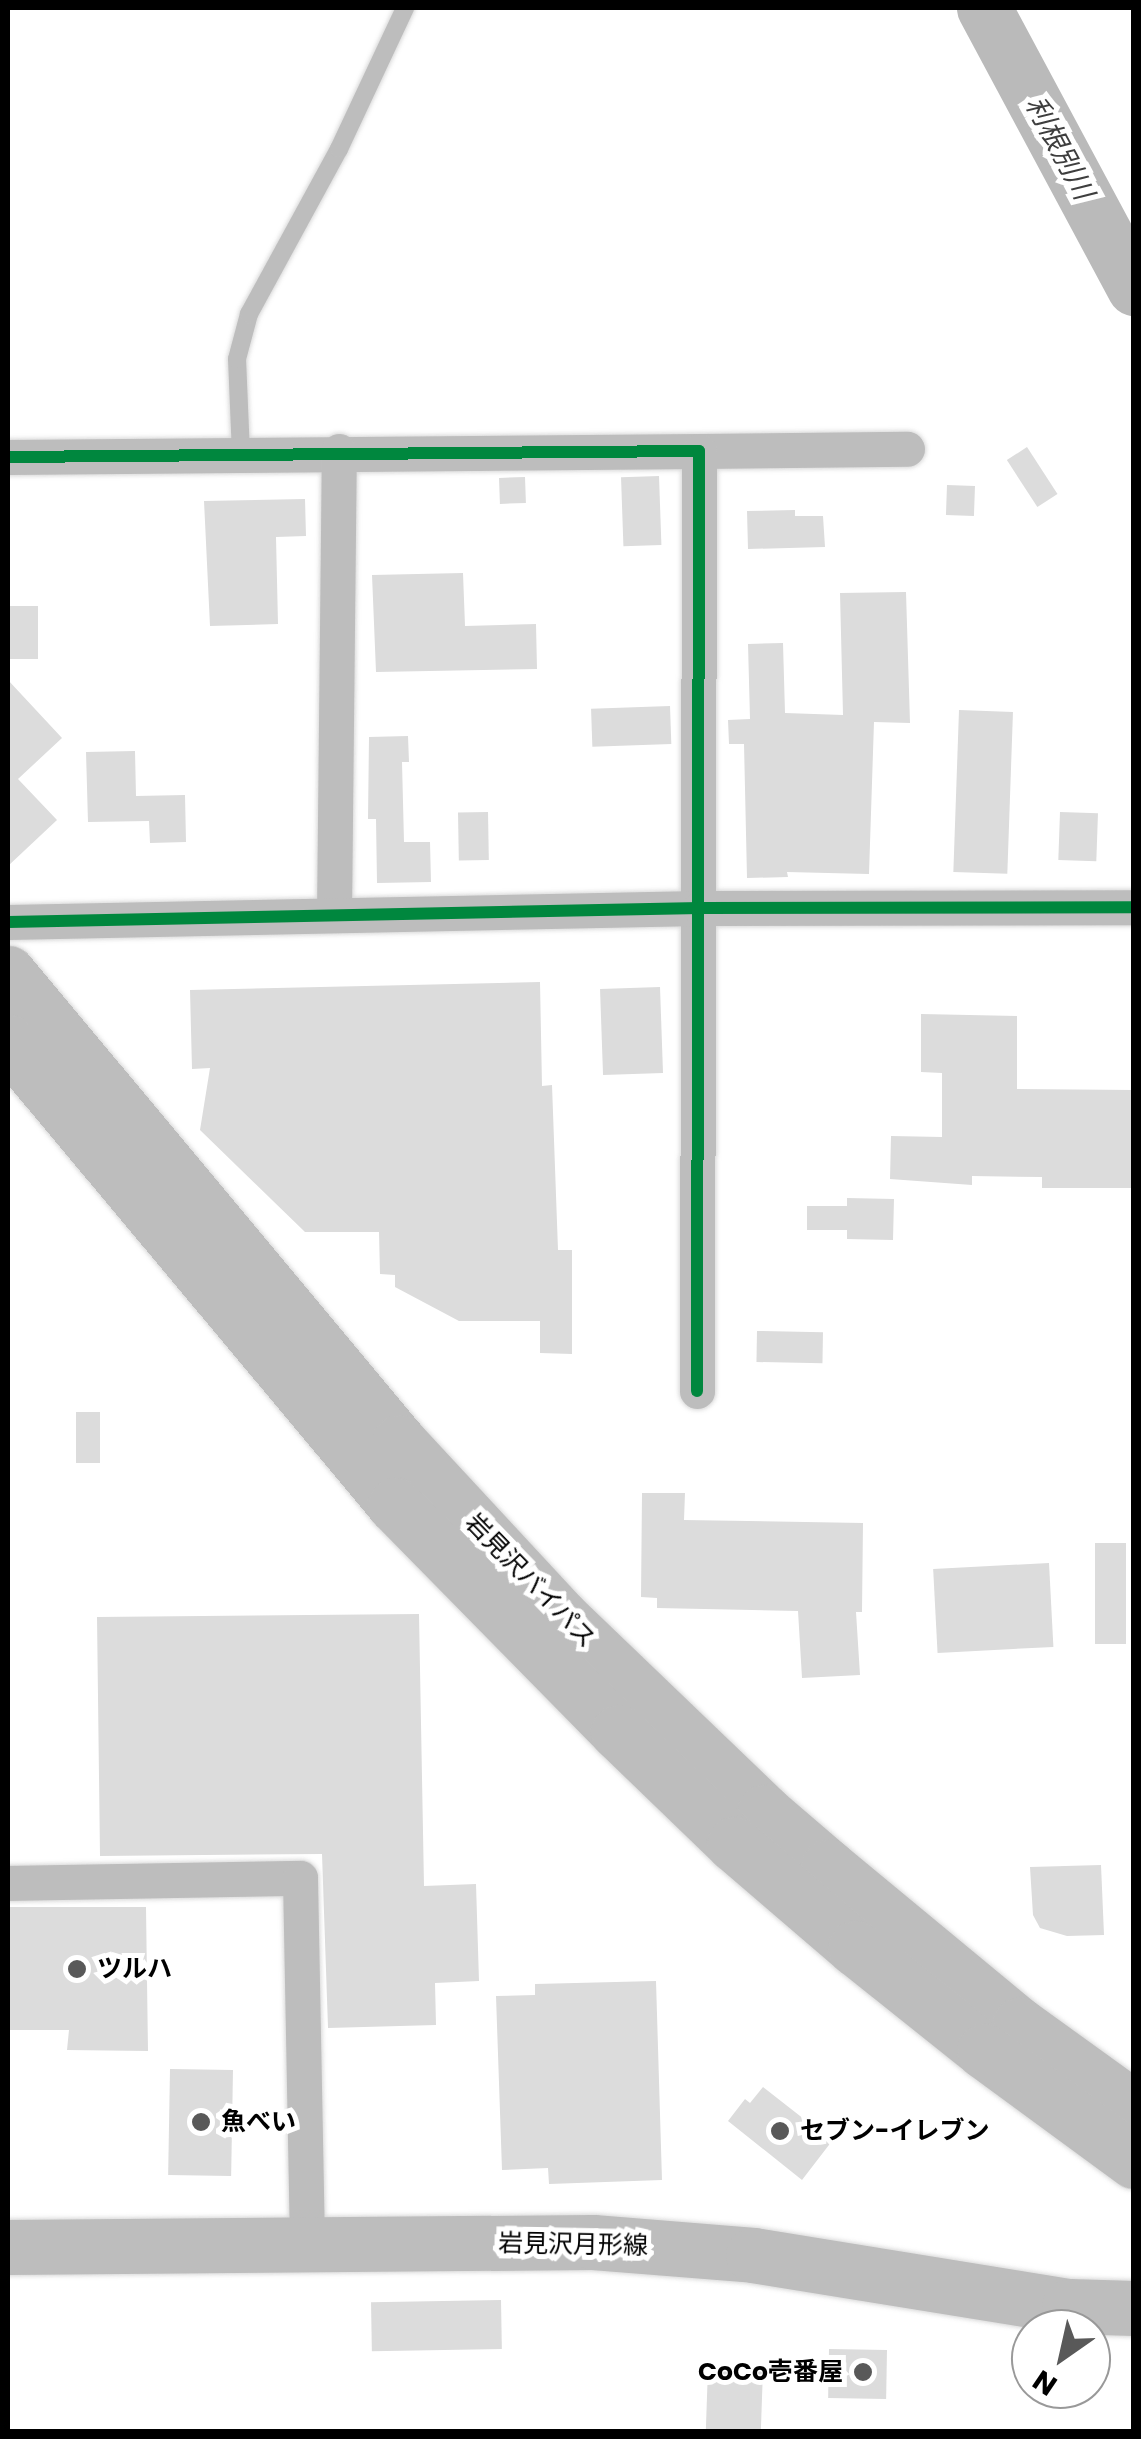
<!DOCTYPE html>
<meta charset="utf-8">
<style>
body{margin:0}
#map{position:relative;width:1141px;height:2439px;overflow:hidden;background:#fff;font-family:Poppins,"Noto Sans JP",sans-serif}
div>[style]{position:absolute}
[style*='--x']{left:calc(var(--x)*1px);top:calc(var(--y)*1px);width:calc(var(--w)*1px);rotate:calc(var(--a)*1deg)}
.river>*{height:55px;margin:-27.5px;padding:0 27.5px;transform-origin:27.5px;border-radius:27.5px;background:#bababa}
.building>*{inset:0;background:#dcdcdc;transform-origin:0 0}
.roads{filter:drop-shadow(0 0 2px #dbdbdb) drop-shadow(0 0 2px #dbdbdb)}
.lane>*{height:18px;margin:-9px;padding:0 9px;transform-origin:9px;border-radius:9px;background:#bdbdbd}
.street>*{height:35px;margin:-17.5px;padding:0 17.5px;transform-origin:17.5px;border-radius:17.5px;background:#bdbdbd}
.primary>*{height:55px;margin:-27.5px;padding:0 27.5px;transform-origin:27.5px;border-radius:27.5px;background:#bdbdbd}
.highway>*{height:55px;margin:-27.5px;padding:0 27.5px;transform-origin:27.5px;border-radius:27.5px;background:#bdbdbd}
.cycleway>*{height:12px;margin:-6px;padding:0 6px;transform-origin:6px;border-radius:6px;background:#00873e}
.dots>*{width:28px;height:28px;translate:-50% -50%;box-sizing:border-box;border:5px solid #fff;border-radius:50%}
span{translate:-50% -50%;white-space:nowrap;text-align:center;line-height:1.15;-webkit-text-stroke:10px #fff;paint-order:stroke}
.street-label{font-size:25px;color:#000}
.poi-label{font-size:25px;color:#000;font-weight:700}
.left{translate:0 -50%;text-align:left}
.right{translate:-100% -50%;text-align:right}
.water-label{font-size:28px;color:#3e3e3e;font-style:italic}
.frame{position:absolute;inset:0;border:10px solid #000;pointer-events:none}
.north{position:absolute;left:1011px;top:2309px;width:100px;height:100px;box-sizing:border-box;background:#fff;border:2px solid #999;border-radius:50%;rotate:214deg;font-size:28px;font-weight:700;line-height:40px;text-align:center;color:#000}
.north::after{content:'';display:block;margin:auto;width:35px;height:45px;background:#595959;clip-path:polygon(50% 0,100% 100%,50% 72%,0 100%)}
</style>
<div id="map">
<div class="river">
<i style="--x:984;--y:8;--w:318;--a:61.8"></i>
</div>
<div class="building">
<i style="left:1027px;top:447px;width:56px;height:24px;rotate:57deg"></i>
<i style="left:659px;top:476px;width:69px;height:38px;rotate:88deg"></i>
<i style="left:525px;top:477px;width:26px;height:26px;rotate:88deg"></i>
<i style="left:947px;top:485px;width:28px;height:30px;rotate:2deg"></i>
<i style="clip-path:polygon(305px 499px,306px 536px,276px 537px,278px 624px,210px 626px,204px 501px)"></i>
<i style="clip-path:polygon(795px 510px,795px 516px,823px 516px,825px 547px,748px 549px,747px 511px)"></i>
<i style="clip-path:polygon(463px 573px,465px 626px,536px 624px,537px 669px,376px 672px,372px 575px)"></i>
<i style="clip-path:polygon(906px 592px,910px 723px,874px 722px,869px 874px,787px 872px,788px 877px,747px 878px,744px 744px,729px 744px,728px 720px,750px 719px,748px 644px,783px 643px,785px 713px,843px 715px,840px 593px)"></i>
<i style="left:8px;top:606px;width:30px;height:53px"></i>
<i style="clip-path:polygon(8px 680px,62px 738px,18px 779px,57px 820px,8px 866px)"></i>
<i style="left:670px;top:706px;width:38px;height:79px;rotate:88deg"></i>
<i style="left:959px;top:710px;width:54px;height:162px;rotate:2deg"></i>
<i style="clip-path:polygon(408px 736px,409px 762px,402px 762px,404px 842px,430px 842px,431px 882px,377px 883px,376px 819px,368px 819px,369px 737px)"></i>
<i style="clip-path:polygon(135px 751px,136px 796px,185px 795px,186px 842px,150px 843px,149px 821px,88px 822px,86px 752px)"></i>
<i style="left:488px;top:812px;width:48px;height:30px;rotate:89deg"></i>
<i style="left:1060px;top:812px;width:38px;height:48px;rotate:2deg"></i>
<i style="clip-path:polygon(540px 982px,542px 1086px,552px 1085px,558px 1250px,572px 1250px,572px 1354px,540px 1353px,540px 1321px,459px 1321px,395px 1287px,395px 1275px,380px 1274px,379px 1232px,305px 1232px,200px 1130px,210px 1068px,192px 1069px,190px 990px)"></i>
<i style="left:660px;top:987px;width:86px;height:60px;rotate:88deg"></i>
<i style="clip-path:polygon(921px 1014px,1017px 1016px,1017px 1089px,1134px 1090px,1134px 1188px,1042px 1188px,1042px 1177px,972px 1176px,972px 1185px,890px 1179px,891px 1136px,942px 1137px,942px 1073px,921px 1072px)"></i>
<i style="clip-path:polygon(847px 1198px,894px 1199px,893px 1240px,847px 1239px,847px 1230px,807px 1230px,807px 1206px,847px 1206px)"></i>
<i style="left:757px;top:1331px;width:66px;height:31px;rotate:1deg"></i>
<i style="left:76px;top:1412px;width:24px;height:51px"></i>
<i style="clip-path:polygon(642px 1493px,685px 1493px,684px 1520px,863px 1523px,862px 1612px,856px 1612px,860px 1675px,802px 1678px,798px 1611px,657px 1608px,657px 1598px,641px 1597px)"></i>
<i style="left:1095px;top:1543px;width:31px;height:101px"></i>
<i style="left:1049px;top:1563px;width:84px;height:116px;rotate:87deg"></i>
<i style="clip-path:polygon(419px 1614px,424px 1886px,476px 1884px,479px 1981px,435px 1983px,436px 2025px,328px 2028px,322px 1854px,100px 1856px,97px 1617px)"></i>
<i style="clip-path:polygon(1101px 1865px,1104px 1935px,1067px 1936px,1040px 1928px,1033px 1915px,1030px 1867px)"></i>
<i style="clip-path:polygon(8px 1907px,146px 1907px,148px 2051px,67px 2050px,69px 2030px,8px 2030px)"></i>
<i style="clip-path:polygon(656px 1981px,662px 2180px,549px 2184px,548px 2168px,502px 2170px,496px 1996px,535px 1995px,535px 1984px)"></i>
<i style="left:170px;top:2069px;width:63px;height:106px;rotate:1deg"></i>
<i style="clip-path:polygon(763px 2087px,832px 2141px,802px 2180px,728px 2121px,745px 2099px,750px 2103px)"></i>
<i style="left:501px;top:2300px;width:49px;height:130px;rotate:89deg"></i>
<i style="left:829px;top:2349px;width:58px;height:49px;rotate:1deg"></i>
<i style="left:708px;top:2368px;width:55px;height:64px;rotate:2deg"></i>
</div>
<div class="roads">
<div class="lane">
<i style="--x:241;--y:454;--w:95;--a:-92.4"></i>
<i style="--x:237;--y:359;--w:47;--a:-75.1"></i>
<i style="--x:249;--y:314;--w:188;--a:-61.4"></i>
<i style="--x:339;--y:149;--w:156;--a:-64.9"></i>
</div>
<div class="street">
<i style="--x:699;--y:451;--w:208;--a:-0.6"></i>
<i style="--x:8;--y:457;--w:691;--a:-0.5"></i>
<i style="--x:699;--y:451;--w:940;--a:90.12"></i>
<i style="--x:334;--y:915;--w:464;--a:-89.4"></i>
<i style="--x:8;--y:922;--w:692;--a:-1.16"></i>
<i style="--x:700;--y:908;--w:434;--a:-0.1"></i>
<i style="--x:8;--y:1883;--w:292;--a:-1"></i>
<i style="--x:300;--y:1878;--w:367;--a:88.9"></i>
</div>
<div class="primary">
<i style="--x:8;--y:2247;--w:585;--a:-0.49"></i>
<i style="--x:593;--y:2242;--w:161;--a:4.6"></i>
<i style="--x:753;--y:2255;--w:320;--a:9.2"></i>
<i style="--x:1069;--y:2306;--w:65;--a:1.8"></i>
</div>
<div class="highway">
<i style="--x:8;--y:973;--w:611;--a:50.18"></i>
<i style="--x:399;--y:1442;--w:238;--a:47.2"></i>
<i style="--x:561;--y:1617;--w:281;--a:43.8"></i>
<i style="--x:764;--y:1812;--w:84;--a:40.7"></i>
<i style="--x:828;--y:1867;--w:248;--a:39.6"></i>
<i style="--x:1019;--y:2025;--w:142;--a:35.8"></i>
<i style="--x:8;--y:1042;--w:603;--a:50.11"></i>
<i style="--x:395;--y:1505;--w:318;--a:45.5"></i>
<i style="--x:618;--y:1732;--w:161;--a:44"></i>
<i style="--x:734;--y:1844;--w:160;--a:40.7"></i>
<i style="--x:855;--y:1948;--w:165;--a:38.6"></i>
<i style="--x:984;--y:2051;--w:186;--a:36.3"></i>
</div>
</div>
<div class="cycleway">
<i style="--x:8;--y:457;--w:691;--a:-0.5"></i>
<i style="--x:699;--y:451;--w:940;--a:90.12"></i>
<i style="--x:8;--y:922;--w:692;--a:-1.16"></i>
<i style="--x:700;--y:908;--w:434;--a:-0.1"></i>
</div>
<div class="dots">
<i style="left:77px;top:1969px;background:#595959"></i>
<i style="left:201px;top:2122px;background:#595959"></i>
<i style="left:780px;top:2131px;background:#595959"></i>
<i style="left:863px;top:2372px;background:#595959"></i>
</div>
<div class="street-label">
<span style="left:530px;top:1581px;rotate:46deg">岩見沢バイパス</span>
<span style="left:573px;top:2245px;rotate:1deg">岩見沢月形線</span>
</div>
<div class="poi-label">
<span class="left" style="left:97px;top:1969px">ツルハ</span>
<span class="left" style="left:221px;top:2122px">魚べい</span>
<span class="left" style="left:800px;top:2131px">セブン-イレブン</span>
<span class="right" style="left:843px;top:2372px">CoCo壱番屋</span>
</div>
<div class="water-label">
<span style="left:1059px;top:148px;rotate:62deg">利根別川</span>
</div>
<div class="frame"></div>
<div class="north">N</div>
</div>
